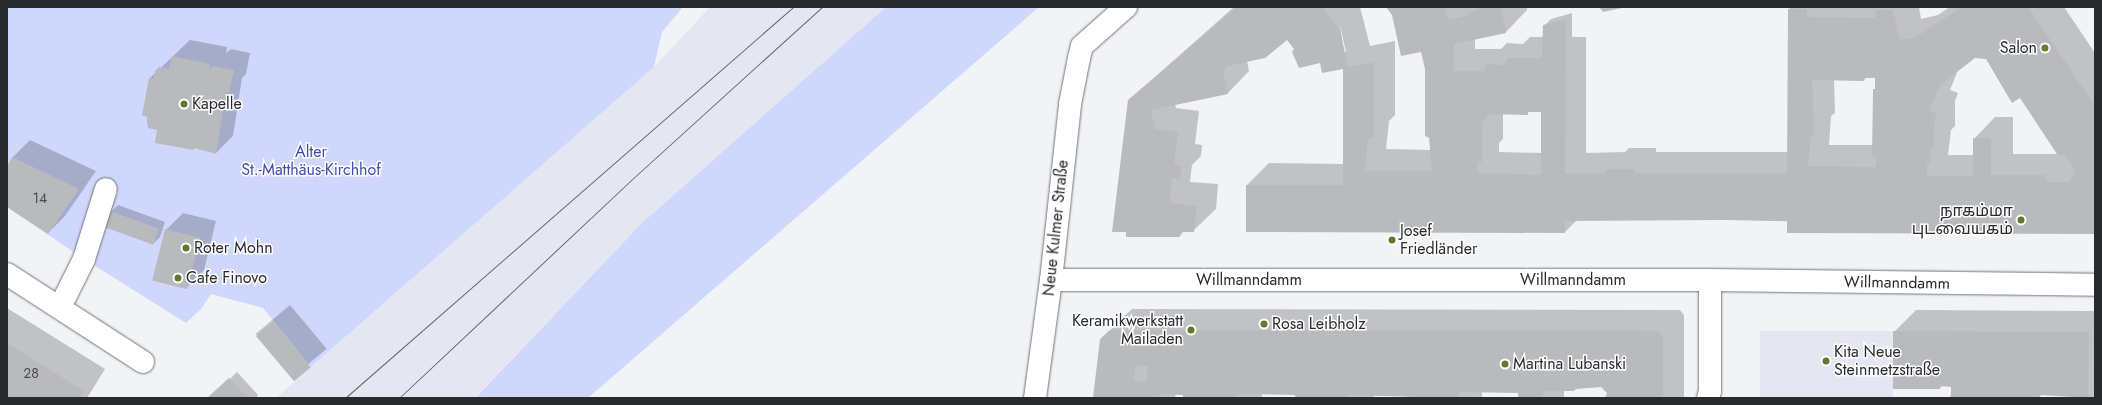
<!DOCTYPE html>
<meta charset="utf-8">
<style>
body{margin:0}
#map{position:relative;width:2102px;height:405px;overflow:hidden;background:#f2f3f6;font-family:Jost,"Noto Sans Tamil",sans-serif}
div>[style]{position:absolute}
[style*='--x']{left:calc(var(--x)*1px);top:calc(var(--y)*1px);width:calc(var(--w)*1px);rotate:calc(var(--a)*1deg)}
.built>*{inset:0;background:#e4e7f1;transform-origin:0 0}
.green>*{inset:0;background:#cfd8fc}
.shadow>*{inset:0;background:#0003;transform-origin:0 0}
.building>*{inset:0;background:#b9babd;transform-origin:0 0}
.roads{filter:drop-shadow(0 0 1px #747577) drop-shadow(0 0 1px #747577)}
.minor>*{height:22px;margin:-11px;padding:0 11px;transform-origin:11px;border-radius:11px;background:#fff}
.tram>*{height:1px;margin:-0.5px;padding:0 0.5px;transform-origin:0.5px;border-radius:0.5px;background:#67686a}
.dots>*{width:11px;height:11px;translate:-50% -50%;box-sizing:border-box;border:2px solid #fff;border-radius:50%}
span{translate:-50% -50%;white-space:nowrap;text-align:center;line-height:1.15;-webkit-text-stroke:3px #fff;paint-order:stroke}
.number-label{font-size:14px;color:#4d4e50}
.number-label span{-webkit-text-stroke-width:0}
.poi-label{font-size:16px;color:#292a2b}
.right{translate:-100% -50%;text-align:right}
.left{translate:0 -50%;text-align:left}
.park-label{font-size:16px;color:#414ca7}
.street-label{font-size:16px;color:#292a2b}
.frame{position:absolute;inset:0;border:8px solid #292a2b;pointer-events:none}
</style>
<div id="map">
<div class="built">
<i style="clip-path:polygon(710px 7px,886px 7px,642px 223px,474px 398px,276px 398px,654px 67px)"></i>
<i style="left:1893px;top:331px;width:67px;height:133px;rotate:90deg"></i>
</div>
<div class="green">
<i style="clip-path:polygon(7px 7px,683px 7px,662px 32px,654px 67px,311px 367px,263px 308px,211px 294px,201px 309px,186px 323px,84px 259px,7px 207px)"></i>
<i style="clip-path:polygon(886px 7px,1039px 7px,588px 398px,475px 398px,642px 223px)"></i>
</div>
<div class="shadow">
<i style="clip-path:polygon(evenodd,1234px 7px,1360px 7px,1370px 46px,1395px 41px,1395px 115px,1389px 121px,1386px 149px,1431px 150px,1426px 69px,1422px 51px,1387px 7px,1527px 7px,1527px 10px,1506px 32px,1475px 39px,1475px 49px,1501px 49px,1507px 43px,1523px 44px,1530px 37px,1543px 37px,1544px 26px,1551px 19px,1572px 13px,1572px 37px,1586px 37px,1586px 153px,1625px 152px,1629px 148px,1656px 148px,1656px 152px,1788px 152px,1789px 9px,1791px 7px,1919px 7px,1921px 19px,1938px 15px,1950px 7px,2064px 7px,2095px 53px,2095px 233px,1724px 219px,1577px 220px,1565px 232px,1247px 231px,1247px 185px,1269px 163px,1344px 164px,1344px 67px,1320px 62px,1296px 49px,1287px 39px,1247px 61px,1249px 71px,1228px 93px,1175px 104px,1176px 108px,1199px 111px,1195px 144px,1202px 145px,1201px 156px,1192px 165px,1190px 182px,1218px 184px,1216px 209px,1193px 231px,1184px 231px,1180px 236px,1129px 100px,1234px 7px,1340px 25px,1346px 52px,1344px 52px,1340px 25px,1234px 7px,1975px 57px,1986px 58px,2020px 97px,2058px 154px,2013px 154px,2013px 117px,1995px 117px,1974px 139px,1974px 155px,1948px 155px,1951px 130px,1955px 126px,1955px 101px,1958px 93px,1950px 90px,1958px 70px,1975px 57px,1234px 7px,1867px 77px,1876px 77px,1874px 145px,1829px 145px,1831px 116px,1835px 113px,1834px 79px,1864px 80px,1867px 77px,1234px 7px,1542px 111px,1542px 153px,1499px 152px,1499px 143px,1503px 139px,1503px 113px,1542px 111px)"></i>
<i style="clip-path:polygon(190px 40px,227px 47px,226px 53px,231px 49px,250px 53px,246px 74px,242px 78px,233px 136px,216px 153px,195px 147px,193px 149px,158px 129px,152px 129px,147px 123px,148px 116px,143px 115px,150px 78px)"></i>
<i style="clip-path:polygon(30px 140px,96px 171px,65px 216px,48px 233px,7px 205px,7px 169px,13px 157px)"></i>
<i style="clip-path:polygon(118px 205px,165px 222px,160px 237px,153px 244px,111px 212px)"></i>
<i style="clip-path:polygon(183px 213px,216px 221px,204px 270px,187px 287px,166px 230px)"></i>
<i style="left:290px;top:305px;width:57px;height:45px;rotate:50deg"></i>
<i style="clip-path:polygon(7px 308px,105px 369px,87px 398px,7px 398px)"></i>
<i style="clip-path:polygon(1132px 309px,1680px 310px,1684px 315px,1684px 398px,1608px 398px,1608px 393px,1601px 386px,1564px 390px,1564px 398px,1519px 398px,1519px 392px,1482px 391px,1482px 398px,1407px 398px,1407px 395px,1374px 395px,1374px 398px,1298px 398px,1295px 394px,1262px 393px,1262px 398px,1184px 398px,1184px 395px,1176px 393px,1175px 398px,1094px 398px,1101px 339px)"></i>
<i style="clip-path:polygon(1916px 310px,2095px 311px,2095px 398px,2041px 394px,2030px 398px,1950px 398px,1952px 386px,1943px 385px,1940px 388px,1894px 388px,1894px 332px)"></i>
<i style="clip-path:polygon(237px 372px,258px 395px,256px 398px,211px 398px)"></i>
</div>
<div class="building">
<i style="clip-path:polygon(evenodd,1237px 7px,1326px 7px,1323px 9px,1340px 30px,1348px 67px,1374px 62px,1374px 138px,1368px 138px,1365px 171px,1432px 171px,1429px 138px,1425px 136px,1425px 69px,1421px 52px,1401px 56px,1392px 15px,1386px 7px,1445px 7px,1448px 20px,1469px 15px,1469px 13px,1485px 7px,1501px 7px,1506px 33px,1454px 44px,1454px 71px,1485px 71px,1485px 64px,1505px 65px,1507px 58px,1542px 58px,1543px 25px,1566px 20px,1565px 174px,1606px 173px,1606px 169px,1635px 169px,1635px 173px,1787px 173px,1788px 9px,1807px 9px,1807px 17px,1875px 18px,1876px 10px,1893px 10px,1900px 40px,1916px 37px,1962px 7px,2028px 7px,2095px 106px,2095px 234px,1787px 233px,1787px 221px,1724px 220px,1565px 221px,1565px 233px,1246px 232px,1246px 185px,1343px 185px,1343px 69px,1322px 73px,1320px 63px,1299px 68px,1292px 52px,1294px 49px,1287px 40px,1265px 58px,1227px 66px,1223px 72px,1228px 94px,1151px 110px,1155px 129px,1178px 132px,1174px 165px,1181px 166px,1180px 179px,1172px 178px,1169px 203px,1197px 206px,1194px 232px,1180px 232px,1180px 237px,1126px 237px,1126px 232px,1112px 232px,1128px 100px,1237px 7px,1975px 58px,1986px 59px,2012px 103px,2020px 98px,2057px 154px,2065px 155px,2076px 171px,2069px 182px,2049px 182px,2045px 179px,2045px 175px,1991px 175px,1991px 138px,1973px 138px,1973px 176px,1927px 176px,1927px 164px,1931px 163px,1930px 149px,1934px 149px,1934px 124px,1937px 114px,1929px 111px,1940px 85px,1975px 58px,1237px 7px,1864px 78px,1875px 78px,1875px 89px,1873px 89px,1872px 156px,1876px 156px,1876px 167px,1808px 166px,1811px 135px,1814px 135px,1812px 80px,1864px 81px,1864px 78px,1237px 7px,1528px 112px,1541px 112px,1541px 175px,1478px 173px,1478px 162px,1482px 162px,1482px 122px,1490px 114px,1528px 115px,1528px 112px)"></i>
<i style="clip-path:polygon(1599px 7px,1622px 7px,1622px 8px,1603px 12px)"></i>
<i style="clip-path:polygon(172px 56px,210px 64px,209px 69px,213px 66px,234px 70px,229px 93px,226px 92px,216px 154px,194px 148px,194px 150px,155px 143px,157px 130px,148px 128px,147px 117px,142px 115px,149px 78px,154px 79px,155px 71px,159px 67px,169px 69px)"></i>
<i style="clip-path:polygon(12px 157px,79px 189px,48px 234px,7px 207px,7px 167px)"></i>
<i style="left:110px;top:211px;width:52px;height:17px;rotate:20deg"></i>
<i style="left:165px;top:229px;width:36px;height:53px;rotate:14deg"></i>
<i style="left:273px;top:322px;width:59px;height:22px;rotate:50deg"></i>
<i style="clip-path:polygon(evenodd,1110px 330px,1658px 331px,1663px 337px,1663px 398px,1605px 398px,1607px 393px,1601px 387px,1576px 389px,1574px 391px,1543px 391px,1543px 398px,1518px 398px,1518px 393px,1459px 392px,1459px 398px,1347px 395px,1347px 398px,1297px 398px,1294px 395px,1239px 394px,1235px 398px,1183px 398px,1183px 395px,1161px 394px,1157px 398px,1093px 398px,1100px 339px,1110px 330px,1135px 365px,1148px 366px,1147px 381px,1134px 381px,1135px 365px)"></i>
<i style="clip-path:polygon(1893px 331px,2089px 332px,2088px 398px,2041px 395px,2039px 398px,1951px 398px,1951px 387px,1940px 386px,1940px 389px,1893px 389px)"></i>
<i style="clip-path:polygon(7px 343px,84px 391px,79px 398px,7px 398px)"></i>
<i style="clip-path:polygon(229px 378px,248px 398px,209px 398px,208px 397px)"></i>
</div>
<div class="roads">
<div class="minor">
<i style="--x:7;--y:274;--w:162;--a:32.9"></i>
<i style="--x:1051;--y:280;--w:659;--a:0"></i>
<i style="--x:1710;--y:280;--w:385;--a:0.7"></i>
<i style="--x:60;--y:307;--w:54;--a:-63.4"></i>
<i style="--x:84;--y:259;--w:73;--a:-72.6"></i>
<i style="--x:1035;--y:398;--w:119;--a:-82.3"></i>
<i style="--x:1051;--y:280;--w:177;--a:-83.8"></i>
<i style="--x:1070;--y:104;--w:47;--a:-78.9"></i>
<i style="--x:1079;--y:58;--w:12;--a:-76"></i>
<i style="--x:1082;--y:46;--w:59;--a:-41.6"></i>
<i style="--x:1708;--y:398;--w:7;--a:-74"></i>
<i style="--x:1710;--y:391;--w:111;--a:-90"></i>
</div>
</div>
<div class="tram">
<i style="--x:345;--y:398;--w:595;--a:-41.11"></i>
<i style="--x:399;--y:398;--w:317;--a:-43.2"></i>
<i style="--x:630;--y:181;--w:259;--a:-42.2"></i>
</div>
<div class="dots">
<i style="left:2045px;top:48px;background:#61792a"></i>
<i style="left:184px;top:104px;background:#61792a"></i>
<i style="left:2021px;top:220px;background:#61792a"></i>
<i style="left:1392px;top:240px;background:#61792a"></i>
<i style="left:186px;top:248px;background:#61792a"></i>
<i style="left:178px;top:278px;background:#61792a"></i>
<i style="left:1264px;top:324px;background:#61792a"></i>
<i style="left:1191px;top:330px;background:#61792a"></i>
<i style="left:1826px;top:361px;background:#61792a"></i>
<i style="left:1505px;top:364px;background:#61792a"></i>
</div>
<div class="number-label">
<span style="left:40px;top:198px">14</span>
<span style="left:31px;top:373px">28</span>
</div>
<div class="poi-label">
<span class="right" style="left:2037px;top:48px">Salon</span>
<span class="left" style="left:192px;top:104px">Kapelle</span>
<span class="right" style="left:2013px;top:220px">நாகம்மா<br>புடவையகம்</span>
<span class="left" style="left:1400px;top:240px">Josef<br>Friedländer</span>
<span class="left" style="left:194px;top:248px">Roter Mohn</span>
<span class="left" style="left:186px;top:278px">Cafe Finovo</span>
<span class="right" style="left:1183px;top:330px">Keramikwerkstatt<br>Mailaden</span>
<span class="left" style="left:1272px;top:324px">Rosa Leibholz</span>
<span class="left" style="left:1834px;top:361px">Kita Neue<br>Steinmetzstraße</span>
<span class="left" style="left:1513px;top:364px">Martina Lubanski</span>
</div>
<div class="park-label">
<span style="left:311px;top:161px">Alter<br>St.-Matthäus-Kirchhof</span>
</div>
<div class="street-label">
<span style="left:1056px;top:228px;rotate:-84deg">Neue Kulmer Straße</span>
<span style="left:1249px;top:280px">Willmanndamm</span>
<span style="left:1573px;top:280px">Willmanndamm</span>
<span style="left:1897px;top:283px;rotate:1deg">Willmanndamm</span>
</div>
<div class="frame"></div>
</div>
